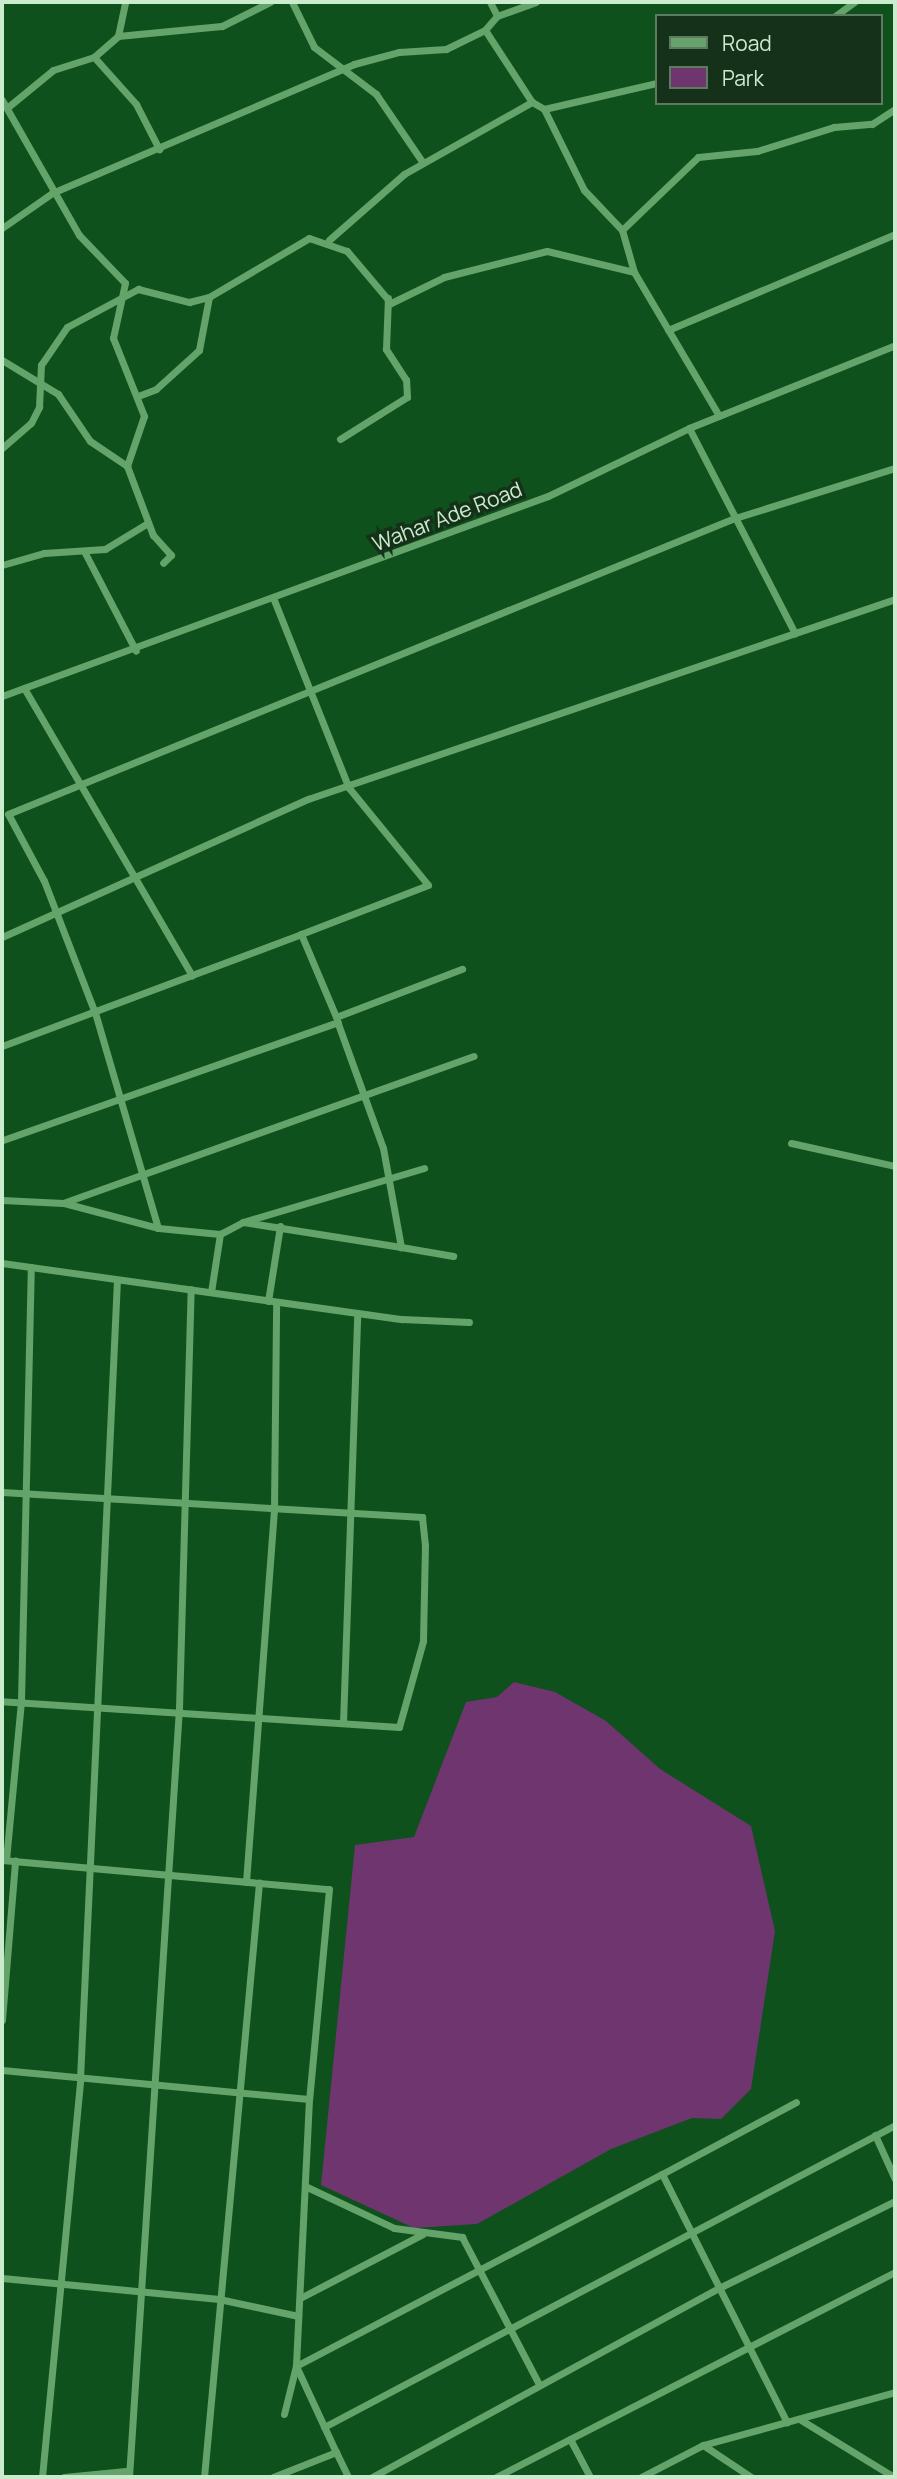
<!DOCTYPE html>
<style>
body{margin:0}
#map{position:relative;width:897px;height:2479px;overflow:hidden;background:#0e511c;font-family:Manrope,sans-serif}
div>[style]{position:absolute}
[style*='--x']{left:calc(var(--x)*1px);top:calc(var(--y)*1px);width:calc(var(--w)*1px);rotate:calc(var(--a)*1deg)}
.green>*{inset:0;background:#6e356f}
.street>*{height:7px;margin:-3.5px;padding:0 3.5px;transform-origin:3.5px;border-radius:3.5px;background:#64a36a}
span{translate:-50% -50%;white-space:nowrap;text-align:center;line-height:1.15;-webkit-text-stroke:7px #163119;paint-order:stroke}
.street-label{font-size:21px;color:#cbebcd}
.frame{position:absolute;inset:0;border:4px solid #cbebcd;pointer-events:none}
.legend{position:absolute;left:655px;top:14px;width:228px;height:91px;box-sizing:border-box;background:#163119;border:2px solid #5e7b61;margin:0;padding:9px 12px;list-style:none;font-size:21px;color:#cbebcd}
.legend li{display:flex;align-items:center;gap:14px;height:35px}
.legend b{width:35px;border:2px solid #5e7b61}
</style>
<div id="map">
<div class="green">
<i style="clip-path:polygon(514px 1682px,555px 1692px,606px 1721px,660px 1769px,751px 1826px,775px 1931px,751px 2089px,721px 2119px,692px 2118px,611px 2149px,477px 2224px,414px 2228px,321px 2185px,355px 1845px,414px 1837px,466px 1702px,497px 1697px)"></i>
</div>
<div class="street">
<i style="--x:292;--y:2;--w:50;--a:63.9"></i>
<i style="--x:314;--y:47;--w:78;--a:37.2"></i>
<i style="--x:376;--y:94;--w:83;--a:55.7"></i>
<i style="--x:490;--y:2;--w:16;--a:63"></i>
<i style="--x:497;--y:16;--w:18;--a:131"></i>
<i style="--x:485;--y:30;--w:86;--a:56.9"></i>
<i style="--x:532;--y:102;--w:14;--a:30"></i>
<i style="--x:544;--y:109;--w:90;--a:63.7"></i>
<i style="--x:584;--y:190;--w:55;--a:46.5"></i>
<i style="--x:622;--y:230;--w:44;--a:74.1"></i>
<i style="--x:634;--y:272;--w:167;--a:59.4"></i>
<i style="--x:497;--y:16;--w:41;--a:-19.7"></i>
<i style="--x:835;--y:16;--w:24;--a:-36"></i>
<i style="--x:118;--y:36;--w:35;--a:-78"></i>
<i style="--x:94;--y:57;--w:63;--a:48.2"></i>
<i style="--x:136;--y:104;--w:51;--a:62.9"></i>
<i style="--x:2;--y:100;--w:155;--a:60.3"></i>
<i style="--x:79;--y:235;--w:66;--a:46.2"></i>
<i style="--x:125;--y:283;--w:56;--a:102.3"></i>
<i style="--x:113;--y:338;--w:84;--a:68.3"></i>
<i style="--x:144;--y:416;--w:53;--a:108.8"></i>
<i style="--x:8;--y:107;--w:58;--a:-39.4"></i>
<i style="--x:53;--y:70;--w:43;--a:-17.6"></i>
<i style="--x:94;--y:57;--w:32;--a:-41"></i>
<i style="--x:118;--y:36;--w:104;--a:-5.5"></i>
<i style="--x:222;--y:26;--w:54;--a:-26.6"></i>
<i style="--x:544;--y:109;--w:116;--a:-13"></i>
<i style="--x:2;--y:228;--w:61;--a:-35"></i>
<i style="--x:52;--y:193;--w:328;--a:-23.1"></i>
<i style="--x:354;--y:64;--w:47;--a:-14.9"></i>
<i style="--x:399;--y:52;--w:47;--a:-3.7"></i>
<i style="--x:446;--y:49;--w:43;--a:-26"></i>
<i style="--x:622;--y:230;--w:105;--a:-43.8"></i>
<i style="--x:698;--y:157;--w:59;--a:-5.8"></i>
<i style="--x:757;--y:151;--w:81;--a:-17.3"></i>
<i style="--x:834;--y:127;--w:38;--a:-5"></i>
<i style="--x:872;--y:124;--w:27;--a:-33"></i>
<i style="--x:329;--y:240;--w:100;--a:-41.3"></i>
<i style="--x:404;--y:174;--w:147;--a:-29.4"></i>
<i style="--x:668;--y:330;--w:246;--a:-22.9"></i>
<i style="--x:2;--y:360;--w:66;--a:31.3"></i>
<i style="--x:58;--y:394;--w:57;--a:55.8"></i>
<i style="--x:90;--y:441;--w:45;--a:34"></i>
<i style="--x:127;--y:466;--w:74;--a:69.4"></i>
<i style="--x:153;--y:535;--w:27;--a:48"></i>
<i style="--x:171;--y:555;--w:11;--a:135"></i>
<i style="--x:138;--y:396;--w:19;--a:-21"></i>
<i style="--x:156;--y:389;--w:58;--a:-42.2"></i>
<i style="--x:199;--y:350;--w:54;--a:-79.3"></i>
<i style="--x:689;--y:428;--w:231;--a:62.7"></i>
<i style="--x:340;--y:439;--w:79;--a:-32.1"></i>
<i style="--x:407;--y:397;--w:17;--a:-93"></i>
<i style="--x:406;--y:380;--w:37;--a:-123"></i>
<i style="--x:386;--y:349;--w:51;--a:-87.8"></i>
<i style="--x:2;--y:448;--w:38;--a:-41"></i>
<i style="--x:31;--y:423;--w:18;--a:-63"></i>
<i style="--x:39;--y:407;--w:42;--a:-87.3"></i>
<i style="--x:41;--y:365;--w:46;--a:-55.6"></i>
<i style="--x:67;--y:327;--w:81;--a:-28.2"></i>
<i style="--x:138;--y:289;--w:53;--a:14.3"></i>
<i style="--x:189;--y:302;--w:21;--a:-14"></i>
<i style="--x:209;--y:297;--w:116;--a:-30.5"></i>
<i style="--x:309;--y:238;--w:40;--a:18.9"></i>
<i style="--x:347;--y:251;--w:68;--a:49.8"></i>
<i style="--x:391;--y:303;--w:59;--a:-26.1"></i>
<i style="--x:444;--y:277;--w:106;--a:-14.2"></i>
<i style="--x:547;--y:251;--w:89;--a:13.6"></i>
<i style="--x:85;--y:553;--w:110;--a:62.5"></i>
<i style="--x:2;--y:565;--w:44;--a:-15.9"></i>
<i style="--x:44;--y:553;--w:61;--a:-3.8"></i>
<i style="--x:105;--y:549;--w:50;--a:-31.2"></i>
<i style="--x:274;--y:600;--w:202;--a:68.3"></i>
<i style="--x:349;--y:788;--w:125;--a:50.8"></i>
<i style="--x:428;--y:885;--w:136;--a:158.9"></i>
<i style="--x:301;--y:934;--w:90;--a:67.1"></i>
<i style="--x:336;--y:1017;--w:135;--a:-20.9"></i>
<i style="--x:24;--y:688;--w:333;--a:59.7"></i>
<i style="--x:2;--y:696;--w:581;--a:-20.12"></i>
<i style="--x:548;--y:496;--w:157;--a:-25.7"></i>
<i style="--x:689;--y:428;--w:222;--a:-21.9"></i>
<i style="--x:2;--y:937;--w:336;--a:-24.3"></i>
<i style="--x:308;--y:799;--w:620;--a:-18.81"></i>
<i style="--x:337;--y:1021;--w:135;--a:70.1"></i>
<i style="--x:383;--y:1148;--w:101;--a:79.7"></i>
<i style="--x:401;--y:1247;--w:53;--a:9.8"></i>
<i style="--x:2;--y:1046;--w:319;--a:-20.5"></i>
<i style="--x:3;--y:1140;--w:355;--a:-19.4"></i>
<i style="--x:791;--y:1143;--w:107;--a:12.5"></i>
<i style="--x:2;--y:1200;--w:61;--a:2.8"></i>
<i style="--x:63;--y:1203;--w:436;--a:-19.7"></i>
<i style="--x:64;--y:1203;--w:97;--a:14.9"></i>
<i style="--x:243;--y:1222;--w:26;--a:152"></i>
<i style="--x:220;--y:1234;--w:62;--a:-174.5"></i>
<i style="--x:158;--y:1228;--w:224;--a:-106.3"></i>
<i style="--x:95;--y:1013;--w:142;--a:-111.1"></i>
<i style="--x:44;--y:881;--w:76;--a:-118.2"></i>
<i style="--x:8;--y:814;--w:782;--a:-22.17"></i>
<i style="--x:732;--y:519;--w:171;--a:-17.4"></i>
<i style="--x:401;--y:1247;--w:160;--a:-171"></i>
<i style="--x:243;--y:1222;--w:189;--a:-16.6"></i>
<i style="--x:2;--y:1263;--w:404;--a:8"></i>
<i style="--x:402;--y:1319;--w:67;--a:2.6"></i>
<i style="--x:211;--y:1292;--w:59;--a:-81.2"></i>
<i style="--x:268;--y:1301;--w:76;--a:-80.9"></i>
<i style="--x:2;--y:1492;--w:421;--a:3.4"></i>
<i style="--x:422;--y:1517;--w:28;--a:84"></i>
<i style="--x:425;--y:1545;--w:96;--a:91.2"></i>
<i style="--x:423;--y:1641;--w:89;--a:105.6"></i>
<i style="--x:399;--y:1727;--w:398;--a:-176.3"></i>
<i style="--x:343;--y:1723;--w:410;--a:-88"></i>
<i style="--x:2;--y:1860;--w:328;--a:5.1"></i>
<i style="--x:329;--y:1889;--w:211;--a:95.4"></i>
<i style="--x:309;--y:2099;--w:267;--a:92.8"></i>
<i style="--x:296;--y:2366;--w:95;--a:65.1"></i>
<i style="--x:6;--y:1860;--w:160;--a:-84.6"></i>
<i style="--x:21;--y:1701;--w:434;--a:-88.7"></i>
<i style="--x:246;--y:1882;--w:375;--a:-85.7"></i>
<i style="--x:274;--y:1508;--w:206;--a:-89.4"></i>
<i style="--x:2;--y:2020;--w:160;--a:-85.3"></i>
<i style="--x:2;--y:2070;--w:308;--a:5.4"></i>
<i style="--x:875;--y:2135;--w:48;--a:65.6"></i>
<i style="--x:662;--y:2174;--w:152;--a:-28.2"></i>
<i style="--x:307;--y:2187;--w:96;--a:25.2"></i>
<i style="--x:394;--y:2228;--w:69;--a:7.5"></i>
<i style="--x:462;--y:2237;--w:166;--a:62.4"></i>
<i style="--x:2;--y:2278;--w:218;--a:5.5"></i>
<i style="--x:219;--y:2299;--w:81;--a:12.1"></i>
<i style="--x:302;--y:2297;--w:136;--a:-27.5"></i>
<i style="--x:284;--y:2414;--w:49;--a:-76"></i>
<i style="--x:296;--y:2366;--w:413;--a:-27.7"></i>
<i style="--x:662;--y:2174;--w:278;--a:63.3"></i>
<i style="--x:801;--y:2420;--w:109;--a:31.5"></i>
<i style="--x:324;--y:2427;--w:646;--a:-27.87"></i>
<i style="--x:570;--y:2439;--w:43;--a:62.2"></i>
<i style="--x:703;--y:2445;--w:58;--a:33.7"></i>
<i style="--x:42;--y:2477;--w:400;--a:-84.5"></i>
<i style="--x:80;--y:2079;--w:800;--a:-87.35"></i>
<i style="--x:64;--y:2477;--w:62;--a:-5.5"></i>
<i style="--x:129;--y:2477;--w:771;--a:-86.28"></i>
<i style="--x:179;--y:1708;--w:419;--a:-88.4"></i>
<i style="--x:204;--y:2477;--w:597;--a:-84.71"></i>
<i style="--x:273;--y:2477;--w:68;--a:-21.6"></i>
<i style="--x:336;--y:2452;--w:28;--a:64"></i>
<i style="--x:372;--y:2477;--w:395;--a:-28.6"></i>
<i style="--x:719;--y:2288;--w:196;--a:-26.3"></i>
<i style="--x:496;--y:2477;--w:449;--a:-27.2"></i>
<i style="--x:641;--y:2477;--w:70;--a:-27.3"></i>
<i style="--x:703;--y:2445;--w:199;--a:-15.4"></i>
</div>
<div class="street-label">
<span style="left:447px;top:516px;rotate:-21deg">Wahar Ade Road</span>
</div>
<div class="frame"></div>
<ul class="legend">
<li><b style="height:9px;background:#64a36a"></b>Road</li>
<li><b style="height:19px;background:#6e356f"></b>Park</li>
</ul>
</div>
